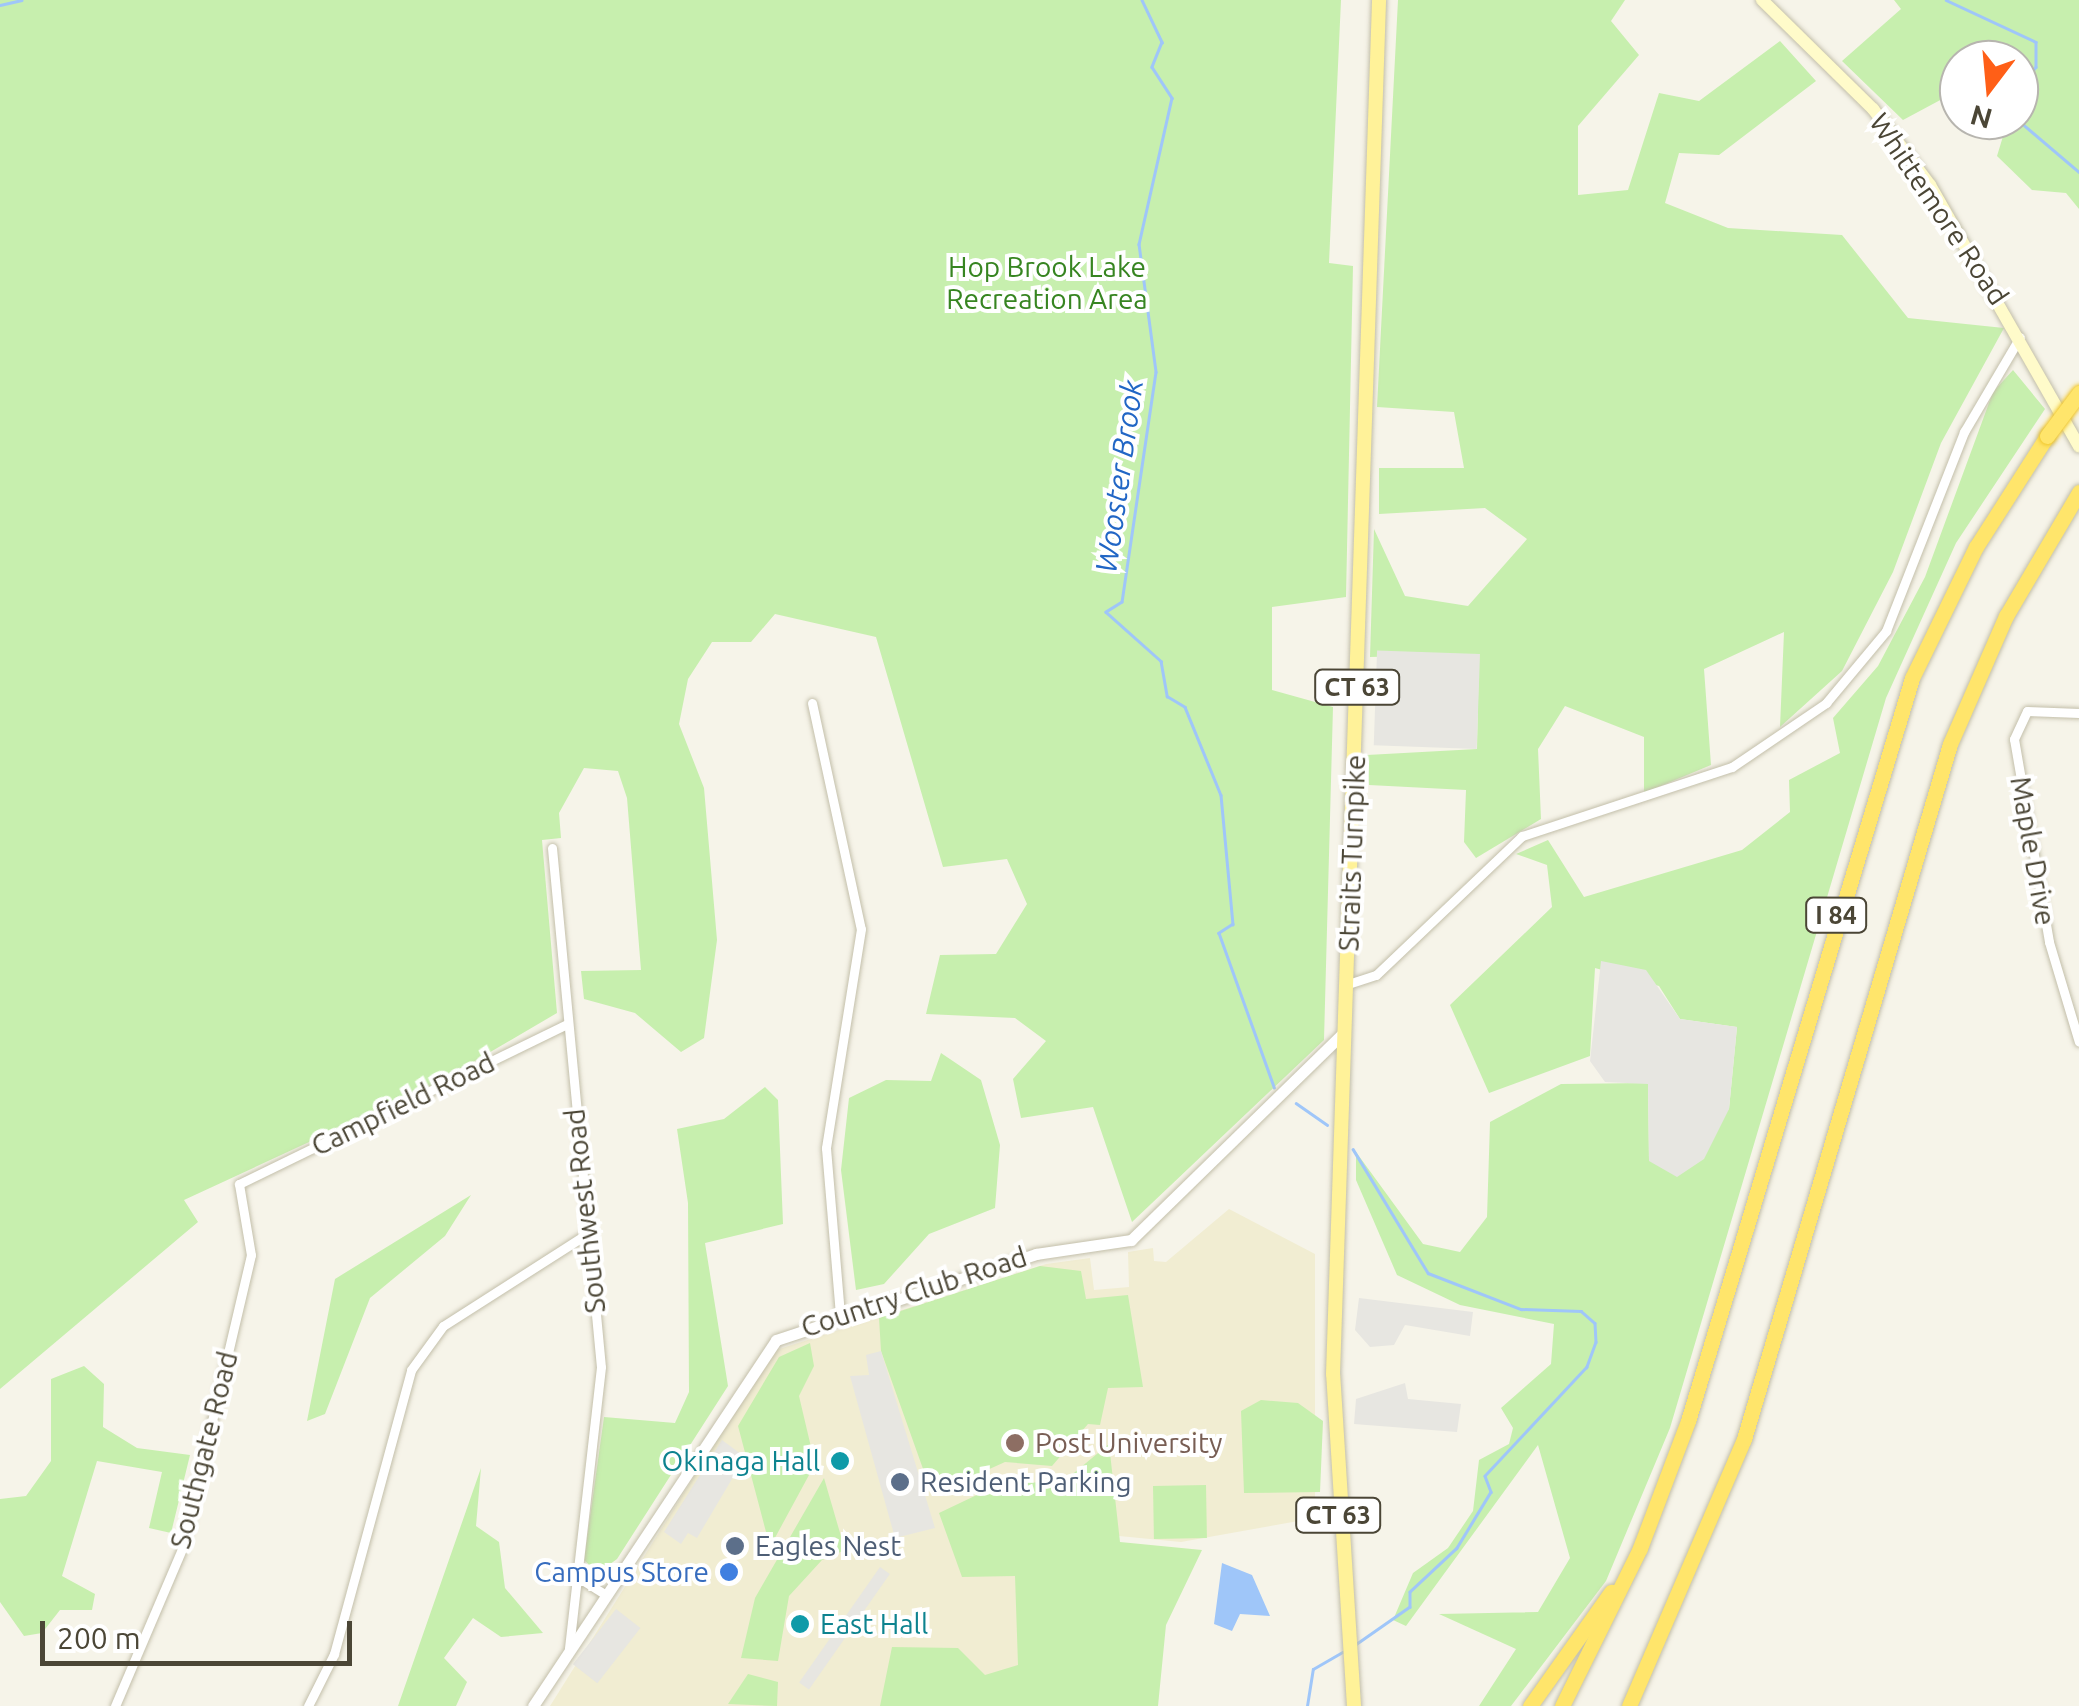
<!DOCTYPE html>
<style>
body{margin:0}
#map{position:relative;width:2079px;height:1706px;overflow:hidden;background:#f6f4e9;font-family:Ubuntu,sans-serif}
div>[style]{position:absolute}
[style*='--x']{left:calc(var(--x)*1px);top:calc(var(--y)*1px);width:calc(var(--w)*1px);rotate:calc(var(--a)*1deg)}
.education>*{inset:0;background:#f1edd2}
.green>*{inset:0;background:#c7efae;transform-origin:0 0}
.parking>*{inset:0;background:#e7e6e1;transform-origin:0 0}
.water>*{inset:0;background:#9fc6f9}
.stream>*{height:2.5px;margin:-1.25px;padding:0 1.25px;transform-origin:1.25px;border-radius:1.25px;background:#9fc6f9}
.roads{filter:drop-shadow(0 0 2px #c3bfaa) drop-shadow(0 0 2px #c3bfaa)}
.minor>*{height:9px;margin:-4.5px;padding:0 4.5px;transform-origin:4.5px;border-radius:4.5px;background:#fff}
.tertiary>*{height:11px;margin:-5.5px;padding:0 5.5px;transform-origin:5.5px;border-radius:5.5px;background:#fff}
.secondary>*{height:12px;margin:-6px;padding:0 6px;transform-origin:6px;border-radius:6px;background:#fffbca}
.primary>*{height:14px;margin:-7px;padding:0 7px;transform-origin:7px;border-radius:7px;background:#fff299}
.motorway>*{height:15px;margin:-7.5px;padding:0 7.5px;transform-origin:7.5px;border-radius:7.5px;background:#ffe56b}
.bridges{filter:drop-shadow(0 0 2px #f0c62a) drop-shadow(0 0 2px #f0c62a)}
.motorway-bridge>*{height:15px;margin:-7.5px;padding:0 7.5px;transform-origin:7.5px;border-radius:7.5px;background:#ffe56b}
.dots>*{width:28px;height:28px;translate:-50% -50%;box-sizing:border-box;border:5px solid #fff;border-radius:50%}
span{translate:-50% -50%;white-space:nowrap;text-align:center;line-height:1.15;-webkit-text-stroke:8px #fff;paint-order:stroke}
.shield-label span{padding:2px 8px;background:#fff;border:2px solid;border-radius:8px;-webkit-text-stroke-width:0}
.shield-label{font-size:25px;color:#4b4636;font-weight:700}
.street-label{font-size:28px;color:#4b4636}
.park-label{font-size:28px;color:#378521}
.education-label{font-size:28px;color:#785e54}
.left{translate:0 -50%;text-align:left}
.culture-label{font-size:28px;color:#0d838f}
.right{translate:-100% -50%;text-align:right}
.service-label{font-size:28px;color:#4e5e75}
.shop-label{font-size:28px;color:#366cbe}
.water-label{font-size:30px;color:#2166c5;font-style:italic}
.north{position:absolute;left:1939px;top:40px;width:100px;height:100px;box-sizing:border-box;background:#fff;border:2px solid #b7b5af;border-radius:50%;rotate:196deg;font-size:28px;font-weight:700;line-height:40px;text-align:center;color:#4b4636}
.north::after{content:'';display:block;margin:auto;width:35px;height:45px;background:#ff5f17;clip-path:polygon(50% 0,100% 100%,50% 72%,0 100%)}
.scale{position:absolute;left:40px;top:1621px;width:312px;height:45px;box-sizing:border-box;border:5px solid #4b4636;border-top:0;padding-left:12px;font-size:30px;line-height:35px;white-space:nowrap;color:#4b4636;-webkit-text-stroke:8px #fff;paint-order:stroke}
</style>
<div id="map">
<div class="education">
<i style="clip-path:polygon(1229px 1209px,1315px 1254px,1315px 1518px,1181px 1542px,1088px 1533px,1027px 1706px,550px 1706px,773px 1351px,1046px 1264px,1090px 1258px,1094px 1290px,1129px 1287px,1128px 1252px,1153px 1248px,1154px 1261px,1166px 1262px)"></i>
</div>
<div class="green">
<i style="clip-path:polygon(0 0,1341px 0,1329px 263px,1353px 266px,1346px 597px,1272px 607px,1272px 690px,1333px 707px,1324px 1040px,1132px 1222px,1093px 1107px,1021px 1118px,1013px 1079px,1046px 1041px,1015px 1018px,926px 1014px,940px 955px,996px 954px,1027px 904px,1007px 859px,943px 867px,876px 637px,775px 614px,751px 642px,712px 642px,688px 679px,679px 724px,704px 788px,717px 940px,704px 1038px,681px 1052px,635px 1013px,584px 999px,581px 971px,641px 970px,627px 798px,618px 771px,584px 768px,559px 813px,561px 838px,542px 840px,557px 1013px,439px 1082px,184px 1200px,198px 1222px,0 1389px)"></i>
<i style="clip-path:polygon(1398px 0,1625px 0,1611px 21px,1639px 55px,1578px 126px,1578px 195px,1628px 190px,1659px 93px,1699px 101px,1780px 41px,1816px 81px,1719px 155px,1679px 153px,1665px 203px,1728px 228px,1842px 235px,1908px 318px,2004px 328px,1941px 443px,1893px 572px,1842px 671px,1780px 727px,1784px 632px,1704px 669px,1711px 765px,1644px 793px,1644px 737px,1565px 706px,1538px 749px,1541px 819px,1476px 858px,1464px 842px,1466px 790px,1369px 785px,1367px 755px,1477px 749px,1479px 654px,1370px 657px,1374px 529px,1405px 596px,1468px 606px,1527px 539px,1485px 508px,1379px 514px,1379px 468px,1464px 468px,1454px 412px,1377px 407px)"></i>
<i style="clip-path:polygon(1894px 0,2079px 0,2079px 209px,2066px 193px,2032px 190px,1997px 156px,2008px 120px,2019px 120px,2019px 60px,1959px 60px,1959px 90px,1903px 120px,1842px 61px,1901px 9px)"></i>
<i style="clip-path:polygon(2013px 370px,2045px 409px,1956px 543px,1886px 698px,1670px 1428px,1606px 1581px,1511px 1706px,1479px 1706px,1516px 1649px,1439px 1614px,1538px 1612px,1570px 1558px,1538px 1445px,1406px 1626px,1393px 1620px,1413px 1573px,1448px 1548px,1473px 1511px,1479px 1460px,1509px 1444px,1513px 1428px,1501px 1408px,1551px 1364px,1554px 1324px,1460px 1305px,1397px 1275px,1356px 1180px,1356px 1152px,1423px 1244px,1460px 1252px,1487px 1217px,1490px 1122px,1561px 1084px,1648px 1083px,1649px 1161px,1729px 1109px,1737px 1027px,1680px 1019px,1659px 986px,1595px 968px,1590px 1056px,1489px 1093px,1450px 1005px,1552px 907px,1547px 865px,1516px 854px,1548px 840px,1584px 897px,1742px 850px,1790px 812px,1789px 780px,1840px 753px,1833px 718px,1878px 666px,1925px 577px,1993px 392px)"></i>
<i style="clip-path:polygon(941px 1053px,981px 1080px,1000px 1145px,995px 1208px,929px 1234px,884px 1284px,856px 1290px,841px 1170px,849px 1098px,886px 1080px,931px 1081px)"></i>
<i style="clip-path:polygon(765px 1087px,778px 1100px,783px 1224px,705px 1243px,728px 1386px,617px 1559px,598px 1573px,584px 1560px,604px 1417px,675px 1423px,689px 1392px,688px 1203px,677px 1129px,724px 1119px)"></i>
<i style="clip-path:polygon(471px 1195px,445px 1236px,370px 1298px,325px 1414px,307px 1421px,335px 1279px)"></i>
<i style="clip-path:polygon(1040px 1266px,1081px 1271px,1086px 1299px,1128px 1295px,1143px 1387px,1108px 1388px,1100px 1425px,1088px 1424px,1052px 1466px,1005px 1462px,954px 1485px,927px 1480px,881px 1351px,879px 1318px)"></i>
<i style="clip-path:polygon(810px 1343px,814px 1366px,799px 1396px,815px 1464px,770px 1547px,738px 1426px,779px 1357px)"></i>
<i style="clip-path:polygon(84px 1366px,104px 1384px,103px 1427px,137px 1448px,190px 1455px,171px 1533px,149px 1528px,162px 1472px,97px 1461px,62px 1576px,95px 1594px,92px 1610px,60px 1610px,42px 1633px,24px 1636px,0 1602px,0 1499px,26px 1496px,51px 1461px,51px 1379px)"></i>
<i style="clip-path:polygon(1261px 1400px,1298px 1403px,1323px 1421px,1320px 1492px,1244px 1493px,1241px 1411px)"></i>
<i style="clip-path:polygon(1109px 1444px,1120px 1542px,1202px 1550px,1166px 1625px,1158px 1706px,880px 1706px,892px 1647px,958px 1648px,985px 1675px,1018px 1665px,1015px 1576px,962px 1577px,939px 1513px,1002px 1483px,1063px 1482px)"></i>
<i style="clip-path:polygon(481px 1468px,476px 1526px,499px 1542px,505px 1588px,543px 1633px,501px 1637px,473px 1618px,444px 1658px,467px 1682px,456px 1706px,398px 1706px)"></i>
<i style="clip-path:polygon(824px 1478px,845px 1550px,822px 1560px,789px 1596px,778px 1661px,741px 1658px,755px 1598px)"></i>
<i style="left:1206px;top:1485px;width:53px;height:53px;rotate:89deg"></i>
<i style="clip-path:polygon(748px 1674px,778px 1682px,777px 1706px,728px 1704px)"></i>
</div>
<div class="parking">
<i style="left:1480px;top:654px;width:95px;height:103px;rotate:92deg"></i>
<i style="clip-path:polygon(1601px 961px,1646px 970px,1680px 1019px,1737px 1027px,1729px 1109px,1704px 1159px,1677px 1177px,1649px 1161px,1648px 1084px,1605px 1082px,1590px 1061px)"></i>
<i style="clip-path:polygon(1359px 1298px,1473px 1312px,1470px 1336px,1405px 1325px,1394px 1345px,1370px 1347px,1355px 1330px)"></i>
<i style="clip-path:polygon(881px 1351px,935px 1528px,895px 1538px,850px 1376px,869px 1375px,866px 1355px)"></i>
<i style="clip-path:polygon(1405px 1383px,1408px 1399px,1461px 1404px,1457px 1432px,1354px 1424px,1356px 1399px)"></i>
<i style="clip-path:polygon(722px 1440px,745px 1457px,697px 1538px,688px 1533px,681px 1544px,664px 1532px)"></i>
<i style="left:880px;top:1567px;width:12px;height:141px;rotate:35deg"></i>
<i style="left:616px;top:1609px;width:31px;height:70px;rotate:38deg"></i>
</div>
<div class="water">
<i style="clip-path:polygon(1222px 1563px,1252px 1575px,1270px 1616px,1240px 1614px,1232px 1631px,1214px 1624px)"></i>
</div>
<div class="stream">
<i style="--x:1142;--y:0;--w:47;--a:64.5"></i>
<i style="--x:1162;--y:42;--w:27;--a:112"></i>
<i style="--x:1152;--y:67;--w:37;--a:57"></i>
<i style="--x:1172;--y:98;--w:150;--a:102.7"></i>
<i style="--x:1139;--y:244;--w:129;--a:82.4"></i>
<i style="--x:1156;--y:372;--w:232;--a:98.4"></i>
<i style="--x:1122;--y:602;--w:19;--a:148"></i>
<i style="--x:1106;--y:612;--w:74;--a:41.7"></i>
<i style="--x:1161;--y:661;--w:36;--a:80"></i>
<i style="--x:1167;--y:696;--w:21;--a:31"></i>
<i style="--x:1185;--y:707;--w:95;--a:67.8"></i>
<i style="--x:1221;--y:795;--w:130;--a:84.7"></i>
<i style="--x:1233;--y:924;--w:17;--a:147"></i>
<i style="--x:1219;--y:933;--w:164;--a:70.3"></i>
<i style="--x:1946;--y:0;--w:99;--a:25"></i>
<i style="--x:2036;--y:42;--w:25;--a:90"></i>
<i style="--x:2036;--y:67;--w:29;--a:126"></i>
<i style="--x:0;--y:5;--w:22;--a:-13"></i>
<i style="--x:2018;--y:120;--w:80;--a:40.4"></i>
<i style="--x:1296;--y:1103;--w:38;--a:35"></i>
<i style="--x:1353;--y:1149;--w:145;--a:58.8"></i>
<i style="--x:1428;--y:1273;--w:100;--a:21.2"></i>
<i style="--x:1521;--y:1309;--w:60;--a:1.9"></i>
<i style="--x:1581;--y:1311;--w:18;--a:41"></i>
<i style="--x:1595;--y:1323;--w:19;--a:87"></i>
<i style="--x:1596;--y:1342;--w:27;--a:110"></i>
<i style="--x:1587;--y:1367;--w:149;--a:133.1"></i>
<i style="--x:1485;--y:1476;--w:17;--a:69"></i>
<i style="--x:1491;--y:1492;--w:66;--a:121.3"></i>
<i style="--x:1457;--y:1548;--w:64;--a:136.9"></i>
<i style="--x:1410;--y:1592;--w:15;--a:90"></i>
<i style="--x:1410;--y:1607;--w:68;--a:145.1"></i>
<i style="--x:1307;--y:1706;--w:37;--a:-81"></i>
<i style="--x:1313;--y:1669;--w:34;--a:-30"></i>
</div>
<div class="roads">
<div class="minor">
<i style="--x:812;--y:703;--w:231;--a:77.8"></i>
<i style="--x:861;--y:929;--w:222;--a:99.1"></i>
<i style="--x:826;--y:1148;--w:169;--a:85.2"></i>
<i style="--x:2079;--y:713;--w:52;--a:-177.8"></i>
<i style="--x:2027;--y:711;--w:31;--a:115"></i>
<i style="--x:2014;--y:739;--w:206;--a:80.2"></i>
<i style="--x:2049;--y:942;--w:104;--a:73.3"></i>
<i style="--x:552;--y:848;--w:521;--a:84.61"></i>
<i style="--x:601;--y:1367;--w:284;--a:96.5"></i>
<i style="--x:1348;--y:984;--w:29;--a:-18"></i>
<i style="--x:1376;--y:975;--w:202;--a:-43.6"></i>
<i style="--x:1522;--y:836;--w:221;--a:-18.2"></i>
<i style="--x:1732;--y:767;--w:114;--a:-34.2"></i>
<i style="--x:1826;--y:703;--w:94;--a:-50.2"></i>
<i style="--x:1886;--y:631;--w:214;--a:-68.6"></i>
<i style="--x:1964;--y:432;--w:110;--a:-59.5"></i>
<i style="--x:571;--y:1573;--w:40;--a:32"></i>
<i style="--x:115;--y:1706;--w:171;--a:-66.9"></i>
<i style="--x:182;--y:1549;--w:302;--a:-76.8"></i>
<i style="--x:251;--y:1255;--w:72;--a:-99.6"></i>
<i style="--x:239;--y:1184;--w:365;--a:-26"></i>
<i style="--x:308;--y:1706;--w:58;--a:-63.4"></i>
<i style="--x:334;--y:1654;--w:294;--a:-74.8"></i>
<i style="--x:411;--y:1370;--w:54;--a:-54"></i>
<i style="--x:443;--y:1326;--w:171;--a:-32.6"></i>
</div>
<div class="tertiary">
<i style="--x:533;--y:1706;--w:439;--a:-56.4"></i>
<i style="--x:776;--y:1340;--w:274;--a:-18.3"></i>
<i style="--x:1036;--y:1254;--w:96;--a:-8.4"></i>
<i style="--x:1131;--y:1240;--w:295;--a:-44.3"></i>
</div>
<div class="secondary">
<i style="--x:1762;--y:0;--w:156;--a:44.5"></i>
<i style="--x:1873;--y:109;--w:95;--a:53.1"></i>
<i style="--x:1930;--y:185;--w:301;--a:60.3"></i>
</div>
<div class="primary">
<i style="--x:1354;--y:1706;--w:333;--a:-93.6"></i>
<i style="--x:1333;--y:1374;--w:1375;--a:-88.08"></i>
</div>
<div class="motorway">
<i style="--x:1530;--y:1706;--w:140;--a:-54.6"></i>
<i style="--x:1562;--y:1706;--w:176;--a:-63.7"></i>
<i style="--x:1640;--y:1548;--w:136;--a:-69.3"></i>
<i style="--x:1688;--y:1421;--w:776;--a:-73.22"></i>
<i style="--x:1912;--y:678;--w:146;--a:-64"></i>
<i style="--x:1976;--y:547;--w:132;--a:-57.4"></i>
<i style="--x:1629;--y:1706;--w:291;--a:-66.7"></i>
<i style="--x:1744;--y:1439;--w:725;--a:-73.49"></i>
<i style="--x:1950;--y:744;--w:140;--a:-66.4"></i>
<i style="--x:2006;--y:616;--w:144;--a:-59.5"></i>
</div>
</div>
<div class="bridges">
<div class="motorway-bridge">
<i style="--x:2047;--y:436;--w:54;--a:-53.3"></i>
</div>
</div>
<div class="dots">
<i style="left:1015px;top:1443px;background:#8d6e63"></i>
<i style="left:840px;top:1461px;background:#0f9aa8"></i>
<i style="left:900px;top:1482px;background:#5c6f8a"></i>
<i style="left:735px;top:1546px;background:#5c6f8a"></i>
<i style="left:729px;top:1572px;background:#3f7fe0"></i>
<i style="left:800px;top:1624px;background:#0f9aa8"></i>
</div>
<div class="shield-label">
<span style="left:1357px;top:687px">CT 63</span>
<span style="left:1836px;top:915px">I 84</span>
<span style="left:1338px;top:1515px">CT 63</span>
</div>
<div class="street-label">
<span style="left:1939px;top:209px;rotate:56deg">Whittemore Road</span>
<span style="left:2033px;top:851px;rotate:80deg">Maple Drive</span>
<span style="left:1352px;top:853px;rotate:-88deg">Straits Turnpike</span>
<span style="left:403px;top:1104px;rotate:-26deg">Campfield Road</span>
<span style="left:585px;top:1211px;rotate:-96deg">Southwest Road</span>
<span style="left:914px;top:1292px;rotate:-18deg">Country Club Road</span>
<span style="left:204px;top:1450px;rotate:-76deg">Southgate Road</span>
</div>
<div class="park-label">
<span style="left:1047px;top:283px">Hop Brook Lake<br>Recreation Area</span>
</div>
<div class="education-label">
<span class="left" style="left:1035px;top:1443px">Post University</span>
</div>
<div class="culture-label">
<span class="right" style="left:820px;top:1461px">Okinaga Hall</span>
<span class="left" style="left:820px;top:1624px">East Hall</span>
</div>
<div class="service-label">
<span class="left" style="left:920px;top:1482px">Resident Parking</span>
<span class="left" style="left:755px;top:1546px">Eagles Nest</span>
</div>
<div class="shop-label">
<span class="right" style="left:709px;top:1572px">Campus Store</span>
</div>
<div class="water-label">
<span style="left:1119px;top:476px;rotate:-82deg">Wooster Brook</span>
</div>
<div class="north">N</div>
<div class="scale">200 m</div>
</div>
